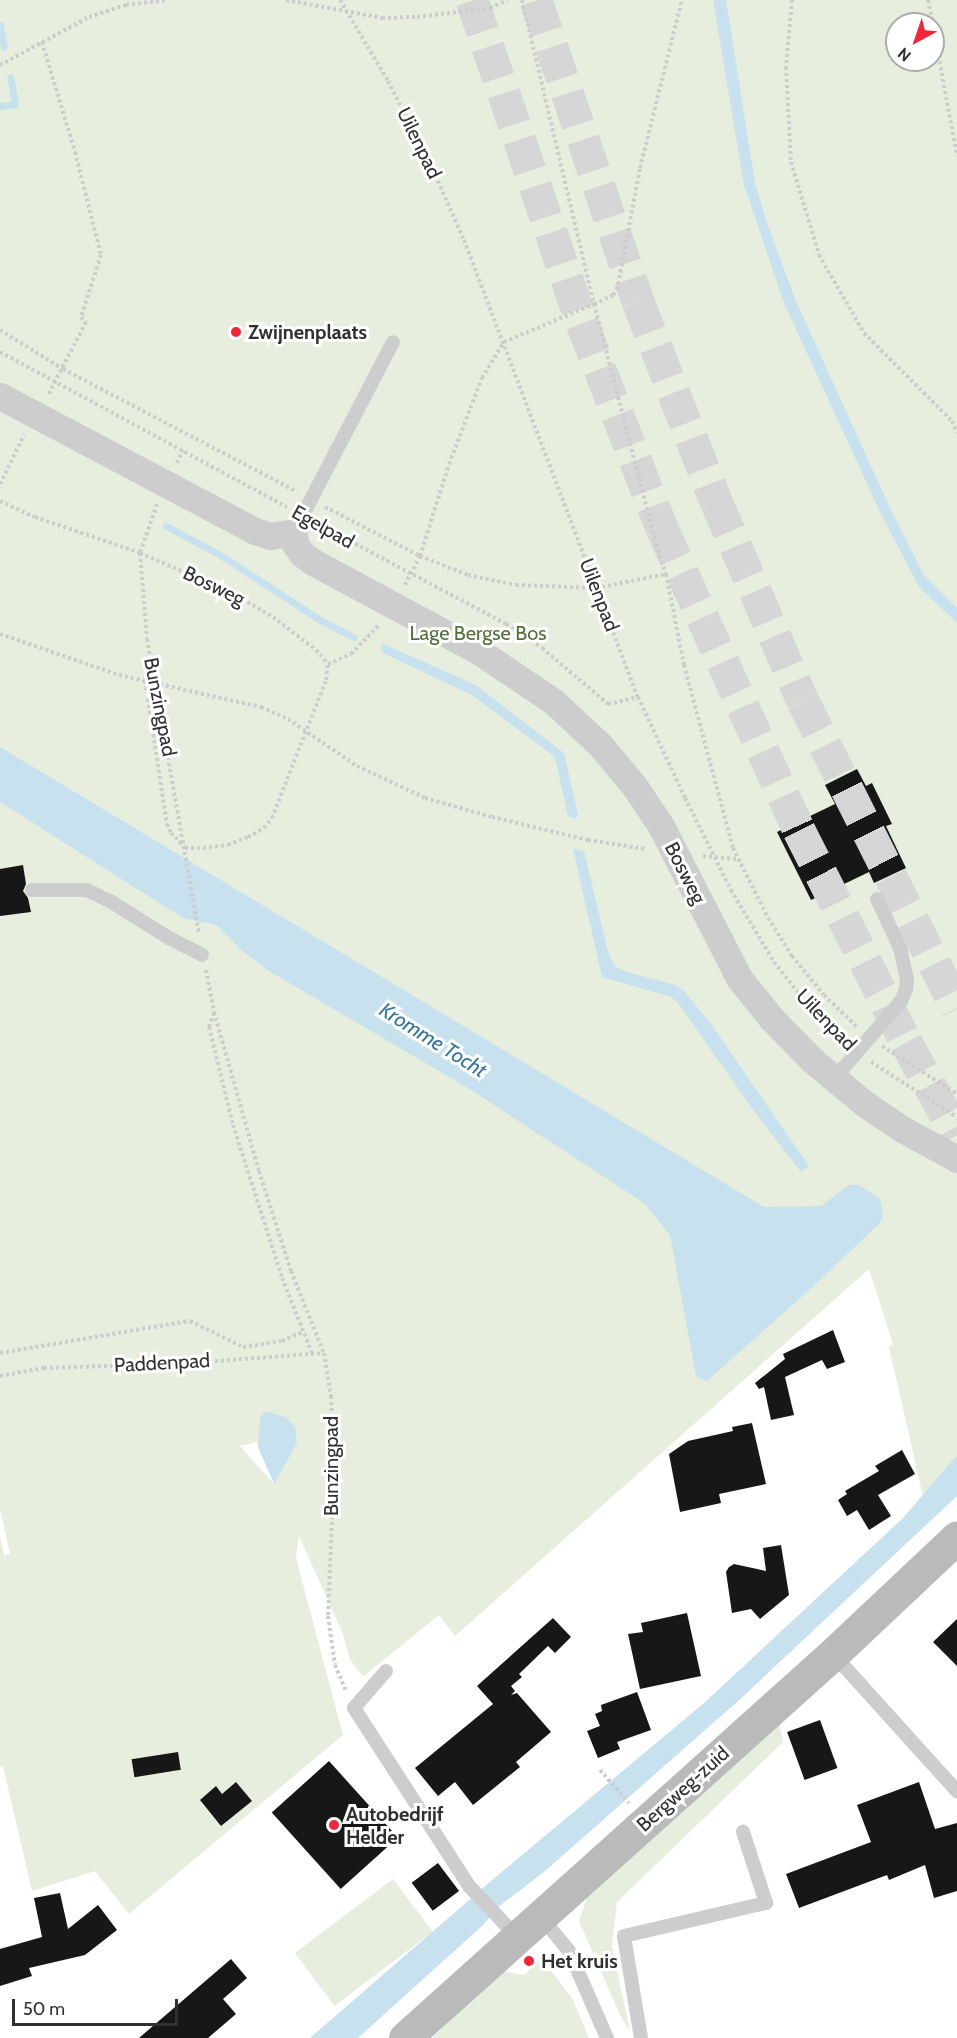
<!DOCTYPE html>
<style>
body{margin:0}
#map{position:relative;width:957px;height:2038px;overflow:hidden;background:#fff;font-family:Cabin,sans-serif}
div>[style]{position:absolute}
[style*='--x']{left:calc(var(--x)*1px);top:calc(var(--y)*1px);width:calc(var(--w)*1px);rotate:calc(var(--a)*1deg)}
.green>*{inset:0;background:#e7eedd;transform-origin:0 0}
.water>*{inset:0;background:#c8e1ef}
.stream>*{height:7px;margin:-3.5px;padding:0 3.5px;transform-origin:3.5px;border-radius:3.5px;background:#c8e1ef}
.building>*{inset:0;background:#171717;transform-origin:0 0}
.highway-tunnel>*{height:33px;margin-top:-16.5px;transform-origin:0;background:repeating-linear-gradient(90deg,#d6d6d6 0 33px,transparent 0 49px)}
.path>*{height:4px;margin-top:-2px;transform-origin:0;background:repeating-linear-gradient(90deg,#cdcdcd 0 3px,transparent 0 6px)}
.lane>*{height:14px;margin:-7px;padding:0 7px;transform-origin:7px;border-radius:7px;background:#cdcdcd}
.street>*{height:27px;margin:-13.5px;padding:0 13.5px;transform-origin:13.5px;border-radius:13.5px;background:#cdcdcd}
.secondary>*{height:33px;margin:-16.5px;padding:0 16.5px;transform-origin:16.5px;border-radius:16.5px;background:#bababa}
.dots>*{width:16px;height:16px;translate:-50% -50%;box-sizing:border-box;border:3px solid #fff;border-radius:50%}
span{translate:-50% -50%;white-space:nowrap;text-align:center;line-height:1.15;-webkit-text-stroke:6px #fff;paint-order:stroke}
.street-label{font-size:20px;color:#303030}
.poi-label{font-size:20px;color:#303030;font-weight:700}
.left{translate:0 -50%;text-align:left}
.park-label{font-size:20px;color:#547039}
.water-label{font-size:21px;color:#36759a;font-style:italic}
.north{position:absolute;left:885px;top:12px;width:60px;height:60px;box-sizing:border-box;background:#fff;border:2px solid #acacac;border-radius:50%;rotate:220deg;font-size:16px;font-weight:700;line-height:24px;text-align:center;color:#303030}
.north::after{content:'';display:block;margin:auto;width:21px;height:27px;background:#f52538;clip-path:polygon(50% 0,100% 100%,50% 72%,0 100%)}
.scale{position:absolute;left:12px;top:1999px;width:166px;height:27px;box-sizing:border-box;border:3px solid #303030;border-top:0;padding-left:8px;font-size:18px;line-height:21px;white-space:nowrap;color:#303030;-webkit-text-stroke:4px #fff;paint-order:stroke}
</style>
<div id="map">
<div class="green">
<i style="clip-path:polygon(evenodd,0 0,957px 0,957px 1455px,923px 1497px,889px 1347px,893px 1344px,869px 1269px,455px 1636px,439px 1615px,364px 1676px,361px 1674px,350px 1660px,343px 1634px,299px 1536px,296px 1558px,343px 1735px,129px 1914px,95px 1871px,32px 1891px,3px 1766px,0 1766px,0 1536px,4px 1556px,10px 1554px,0 1509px,0 0,897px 24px,933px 24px,933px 60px,897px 60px,897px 24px,0 0,257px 1442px,275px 1482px,274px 1484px,240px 1446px,257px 1442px)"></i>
<i style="clip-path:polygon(779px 1722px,783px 1742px,617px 1902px,612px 1947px,630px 2032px,620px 2015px,579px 1921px,590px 1889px)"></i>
<i style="left:393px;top:1879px;width:66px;height:123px;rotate:53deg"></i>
<i style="clip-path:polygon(541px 1958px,572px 1998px,589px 2038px,432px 2038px,503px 1971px,524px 1975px)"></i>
</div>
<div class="water">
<i style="clip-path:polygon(713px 0,726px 0,755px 183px,766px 220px,795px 299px,890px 508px,924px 575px,957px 608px,957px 623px,919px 587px,880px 512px,784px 303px,744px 185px)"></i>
<i style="clip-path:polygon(383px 644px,476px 685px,564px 753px,578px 815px,576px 819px,568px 816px,555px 757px,472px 695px,383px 653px,380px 647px)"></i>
<i style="clip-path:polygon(0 747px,764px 1207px,821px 1206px,849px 1185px,859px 1185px,880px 1199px,883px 1216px,878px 1225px,807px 1292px,707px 1381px,696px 1376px,670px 1235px,644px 1203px,471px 1090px,269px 971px,241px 950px,217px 925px,183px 918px,0 802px)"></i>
<i style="clip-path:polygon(573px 849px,584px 851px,607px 948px,614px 966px,627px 972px,676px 985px,685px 992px,711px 1024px,809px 1166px,801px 1172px,754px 1111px,678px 1003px,671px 997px,602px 977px)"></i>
<i style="clip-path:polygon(266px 1411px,285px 1417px,295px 1426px,297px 1443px,274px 1484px,258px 1447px,260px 1417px)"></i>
<i style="clip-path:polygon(957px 1455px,957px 1496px,737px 1702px,545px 1871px,502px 1904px,482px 1926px,358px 2038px,310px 2038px,491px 1881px,704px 1703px,903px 1518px)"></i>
</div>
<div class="stream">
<i style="--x:0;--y:25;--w:22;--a:80"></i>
<i style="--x:0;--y:106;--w:15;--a:-8"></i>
<i style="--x:15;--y:104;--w:27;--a:-100"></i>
<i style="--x:166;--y:526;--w:64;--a:28.2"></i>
<i style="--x:222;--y:556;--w:117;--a:33.1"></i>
<i style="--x:320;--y:620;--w:38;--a:27"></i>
</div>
<div class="building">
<i style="clip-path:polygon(857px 769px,866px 786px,872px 783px,892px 824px,886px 826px,906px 868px,874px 883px,869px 872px,811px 900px,777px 832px,835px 804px,825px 785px)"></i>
<i style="clip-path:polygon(23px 865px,26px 884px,23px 891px,28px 898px,31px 912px,0 916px,0 869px)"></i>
<i style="clip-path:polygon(833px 1330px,845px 1362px,827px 1369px,822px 1360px,785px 1377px,794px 1415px,771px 1420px,764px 1387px,759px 1389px,755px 1383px,785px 1359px,783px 1354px)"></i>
<i style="clip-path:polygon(752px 1423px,766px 1484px,719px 1494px,721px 1503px,680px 1512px,669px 1454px,688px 1441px,733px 1431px,732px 1427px)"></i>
<i style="clip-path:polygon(902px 1450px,915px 1474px,878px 1495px,891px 1516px,869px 1530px,857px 1510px,847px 1516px,838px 1500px,847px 1494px,845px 1491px,879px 1471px,875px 1466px)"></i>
<i style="clip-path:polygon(781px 1545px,789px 1595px,760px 1619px,751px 1609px,732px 1613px,726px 1572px,729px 1567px,734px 1564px,766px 1571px,763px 1548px)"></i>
<i style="clip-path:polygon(687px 1613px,701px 1676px,640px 1689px,628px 1634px,643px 1632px,641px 1623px)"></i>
<i style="clip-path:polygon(553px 1618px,571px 1637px,555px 1653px,548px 1646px,519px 1674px,522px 1677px,511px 1686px,515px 1691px,511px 1695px,517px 1693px,551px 1732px,516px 1762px,520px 1767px,473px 1805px,455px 1782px,438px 1796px,415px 1768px,493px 1704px,477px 1686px)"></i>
<i style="clip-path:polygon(957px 1619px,957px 1666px,933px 1642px)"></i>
<i style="clip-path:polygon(637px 1692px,651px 1730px,617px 1742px,620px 1749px,598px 1758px,587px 1731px,600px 1726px,595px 1714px,602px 1711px,601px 1705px)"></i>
<i style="left:820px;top:1720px;width:51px;height:35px;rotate:70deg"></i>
<i style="left:178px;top:1752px;width:18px;height:47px;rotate:81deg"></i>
<i style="left:329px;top:1761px;width:103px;height:77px;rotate:48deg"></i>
<i style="clip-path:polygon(236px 1782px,252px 1801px,221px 1826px,200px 1800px,216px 1786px,222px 1794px)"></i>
<i style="clip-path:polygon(919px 1782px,935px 1829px,957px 1823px,957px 1891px,934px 1898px,925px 1865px,889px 1880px,887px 1875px,799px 1908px,786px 1874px,871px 1842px,857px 1805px)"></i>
<i style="left:438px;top:1863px;width:35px;height:33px;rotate:53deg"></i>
<i style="clip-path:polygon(60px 1893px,68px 1929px,98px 1905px,117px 1930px,85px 1955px,29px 1968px,32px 1976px,0 1986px,0 1949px,42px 1937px,34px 1898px)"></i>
<i style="clip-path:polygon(231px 1959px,247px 1978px,223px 1999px,236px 2014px,208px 2038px,139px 2038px)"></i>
</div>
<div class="highway-tunnel">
<i style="--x:472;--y:0;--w:341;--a:71.2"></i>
<i style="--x:582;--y:323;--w:220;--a:68.7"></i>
<i style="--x:662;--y:528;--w:332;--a:65.6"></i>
<i style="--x:799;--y:830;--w:237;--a:63.2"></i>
<i style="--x:906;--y:1042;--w:106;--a:61.3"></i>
<i style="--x:536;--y:0;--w:318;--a:71.3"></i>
<i style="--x:638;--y:301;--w:215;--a:68.7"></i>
<i style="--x:716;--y:501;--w:218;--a:66.5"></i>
<i style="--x:803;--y:701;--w:344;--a:63.4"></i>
</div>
<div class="path">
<i style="--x:286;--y:0;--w:98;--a:10.6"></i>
<i style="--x:382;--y:18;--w:35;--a:-2"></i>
<i style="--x:417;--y:17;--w:74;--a:-7"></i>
<i style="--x:490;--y:8;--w:19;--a:-25"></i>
<i style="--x:340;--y:0;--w:94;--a:59.3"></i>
<i style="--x:388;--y:81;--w:88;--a:62.9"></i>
<i style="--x:428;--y:159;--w:89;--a:66"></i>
<i style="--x:464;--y:240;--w:489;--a:69.2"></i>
<i style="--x:638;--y:697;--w:111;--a:65"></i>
<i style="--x:685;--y:798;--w:103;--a:63.4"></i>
<i style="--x:731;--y:890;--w:84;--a:59.2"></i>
<i style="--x:774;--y:962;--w:42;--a:51.8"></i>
<i style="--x:800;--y:995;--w:63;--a:45.6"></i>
<i style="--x:522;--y:0;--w:312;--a:76.7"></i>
<i style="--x:594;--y:304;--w:248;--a:75.5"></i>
<i style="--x:656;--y:544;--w:32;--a:72"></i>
<i style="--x:666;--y:574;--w:93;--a:78.8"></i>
<i style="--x:684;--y:665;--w:189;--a:75"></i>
<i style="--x:733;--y:848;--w:78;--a:63.4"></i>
<i style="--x:768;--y:918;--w:45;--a:57.7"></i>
<i style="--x:792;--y:956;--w:50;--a:50.6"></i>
<i style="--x:824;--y:995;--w:46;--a:44.1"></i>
<i style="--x:792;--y:0;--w:67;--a:95.1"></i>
<i style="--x:786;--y:67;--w:95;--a:87"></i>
<i style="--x:791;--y:162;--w:97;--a:73.2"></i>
<i style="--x:819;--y:255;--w:90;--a:60"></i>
<i style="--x:864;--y:333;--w:124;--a:45"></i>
<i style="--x:952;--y:421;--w:13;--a:67"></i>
<i style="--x:928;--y:0;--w:25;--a:78"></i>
<i style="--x:933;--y:26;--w:131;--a:79.5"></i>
<i style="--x:42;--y:42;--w:115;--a:73.3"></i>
<i style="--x:75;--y:152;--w:106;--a:75.8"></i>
<i style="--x:101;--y:255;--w:65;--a:107.9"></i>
<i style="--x:81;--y:317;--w:7;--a:45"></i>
<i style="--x:86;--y:322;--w:82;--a:117.5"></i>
<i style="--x:0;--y:65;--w:101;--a:-28.3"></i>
<i style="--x:89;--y:17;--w:39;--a:-18"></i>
<i style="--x:126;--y:5;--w:40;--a:-7.1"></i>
<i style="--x:0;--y:330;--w:74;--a:31.8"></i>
<i style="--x:63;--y:369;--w:264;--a:27.7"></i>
<i style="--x:0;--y:352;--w:326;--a:28.4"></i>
<i style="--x:177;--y:463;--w:14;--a:-65"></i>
<i style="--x:0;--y:484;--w:55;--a:-63.9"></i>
<i style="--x:0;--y:501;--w:38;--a:25"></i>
<i style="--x:35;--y:517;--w:111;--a:18.9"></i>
<i style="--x:140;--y:553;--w:100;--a:23.5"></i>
<i style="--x:232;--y:593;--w:48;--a:30.3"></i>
<i style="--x:273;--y:617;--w:54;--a:37.5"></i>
<i style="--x:316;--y:650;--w:18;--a:49"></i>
<i style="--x:328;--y:664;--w:25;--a:-23"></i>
<i style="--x:351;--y:654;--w:42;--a:-46"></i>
<i style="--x:157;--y:504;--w:52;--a:109.1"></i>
<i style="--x:140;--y:553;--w:86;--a:85.3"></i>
<i style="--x:147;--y:639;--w:299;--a:80"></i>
<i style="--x:325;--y:507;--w:107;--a:27.3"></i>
<i style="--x:420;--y:556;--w:52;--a:21.6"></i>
<i style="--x:468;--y:575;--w:49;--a:11.8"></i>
<i style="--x:516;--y:585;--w:80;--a:2.1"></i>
<i style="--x:596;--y:588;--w:71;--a:-11.3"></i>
<i style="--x:318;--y:524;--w:213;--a:28"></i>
<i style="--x:506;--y:624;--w:43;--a:33.7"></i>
<i style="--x:542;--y:648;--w:87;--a:40.3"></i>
<i style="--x:608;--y:704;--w:31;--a:-13"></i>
<i style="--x:405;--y:585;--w:33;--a:-63"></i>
<i style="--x:420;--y:556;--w:96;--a:-72.5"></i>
<i style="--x:449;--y:464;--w:92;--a:-69"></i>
<i style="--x:482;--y:378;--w:42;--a:-58.6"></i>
<i style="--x:504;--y:342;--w:98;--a:-22.9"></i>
<i style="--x:594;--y:304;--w:21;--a:-25"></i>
<i style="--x:613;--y:295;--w:6;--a:-51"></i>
<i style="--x:617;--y:290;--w:124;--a:-79.3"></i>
<i style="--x:640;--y:168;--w:173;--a:-76"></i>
<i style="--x:0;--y:634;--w:126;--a:19"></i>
<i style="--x:119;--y:675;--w:146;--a:12.7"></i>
<i style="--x:261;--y:707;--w:30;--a:24"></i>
<i style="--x:288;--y:719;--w:83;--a:34.3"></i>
<i style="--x:357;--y:766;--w:75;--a:25.2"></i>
<i style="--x:425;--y:798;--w:70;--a:15.8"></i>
<i style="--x:492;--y:817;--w:99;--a:13.5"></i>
<i style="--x:588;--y:840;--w:58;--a:9"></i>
<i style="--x:145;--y:681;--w:145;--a:81.3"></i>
<i style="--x:167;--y:824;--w:10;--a:66"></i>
<i style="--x:171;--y:833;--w:21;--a:47"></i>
<i style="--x:185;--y:848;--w:18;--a:0"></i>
<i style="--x:203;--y:848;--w:25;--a:-7"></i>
<i style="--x:228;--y:845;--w:22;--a:-22"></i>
<i style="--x:248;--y:837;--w:18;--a:-29"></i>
<i style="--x:264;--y:828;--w:13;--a:-51"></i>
<i style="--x:272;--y:818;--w:148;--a:-68.6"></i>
<i style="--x:326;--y:680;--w:16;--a:-83"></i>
<i style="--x:703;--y:856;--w:36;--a:5"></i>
<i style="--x:206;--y:970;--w:43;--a:79.2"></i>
<i style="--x:214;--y:1012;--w:165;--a:74.2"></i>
<i style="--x:259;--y:1171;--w:105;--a:72.3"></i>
<i style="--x:291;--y:1271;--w:88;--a:68.1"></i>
<i style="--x:324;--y:1353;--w:44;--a:80.8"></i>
<i style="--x:331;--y:1396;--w:72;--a:87.6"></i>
<i style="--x:334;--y:1468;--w:148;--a:92.3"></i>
<i style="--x:328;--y:1616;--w:49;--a:81.9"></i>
<i style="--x:335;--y:1665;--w:28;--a:67"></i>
<i style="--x:214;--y:1013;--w:15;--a:110"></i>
<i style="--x:209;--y:1027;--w:101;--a:76.2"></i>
<i style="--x:233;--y:1125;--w:161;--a:72.2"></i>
<i style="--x:282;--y:1278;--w:81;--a:68.2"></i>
<i style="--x:882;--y:1046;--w:89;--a:32.6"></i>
<i style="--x:871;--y:1062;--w:102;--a:32.6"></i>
<i style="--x:0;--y:1353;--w:193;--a:-9.6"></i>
<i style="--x:190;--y:1321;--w:59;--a:26.1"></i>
<i style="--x:243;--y:1347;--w:39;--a:-9"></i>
<i style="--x:282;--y:1341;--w:24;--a:-24"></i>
<i style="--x:0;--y:1376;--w:45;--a:-10.3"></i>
<i style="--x:44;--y:1368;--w:147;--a:-1.9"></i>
<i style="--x:191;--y:1363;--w:133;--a:-4.3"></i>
<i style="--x:600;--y:1770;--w:44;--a:48.7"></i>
</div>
<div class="lane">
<i style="--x:294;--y:532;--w:214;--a:-62.5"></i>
<i style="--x:32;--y:890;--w:55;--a:0"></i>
<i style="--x:87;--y:890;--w:25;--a:26"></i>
<i style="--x:110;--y:901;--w:70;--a:32.1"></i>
<i style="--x:169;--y:938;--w:37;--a:27"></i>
<i style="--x:834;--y:1079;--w:103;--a:-49.3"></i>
<i style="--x:901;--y:1001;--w:13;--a:-67"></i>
<i style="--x:906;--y:989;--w:9;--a:-84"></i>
<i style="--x:907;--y:980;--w:33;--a:-102"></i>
<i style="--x:900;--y:948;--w:54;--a:-115.1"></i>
<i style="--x:833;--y:1654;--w:185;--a:47.9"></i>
<i style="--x:386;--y:1671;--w:49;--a:130.9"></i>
<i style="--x:354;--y:1708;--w:213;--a:57.1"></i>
<i style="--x:470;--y:1887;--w:70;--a:46.7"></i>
<i style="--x:541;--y:1917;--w:44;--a:50.5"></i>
<i style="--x:569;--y:1951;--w:95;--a:66.4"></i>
<i style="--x:641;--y:2038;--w:103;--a:-99.5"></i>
<i style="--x:624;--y:1936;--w:146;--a:-13.1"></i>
<i style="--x:766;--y:1903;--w:75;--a:-107.9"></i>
</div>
<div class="street">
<i style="--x:0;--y:396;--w:289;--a:27.9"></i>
<i style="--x:255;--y:531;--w:16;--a:18"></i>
<i style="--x:270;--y:536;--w:24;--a:-9"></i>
<i style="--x:294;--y:532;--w:12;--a:85"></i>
<i style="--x:295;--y:544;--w:12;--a:55"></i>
<i style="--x:302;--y:554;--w:14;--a:36"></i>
<i style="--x:313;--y:562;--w:190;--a:28.3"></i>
<i style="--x:480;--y:652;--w:89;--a:34"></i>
<i style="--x:554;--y:702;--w:64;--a:43.1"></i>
<i style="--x:601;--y:746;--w:53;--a:50.3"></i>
<i style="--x:635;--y:787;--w:47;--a:56.3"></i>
<i style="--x:661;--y:826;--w:171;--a:62.8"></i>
<i style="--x:739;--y:978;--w:51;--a:51.3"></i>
<i style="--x:771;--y:1018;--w:59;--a:45.7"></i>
<i style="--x:812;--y:1060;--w:69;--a:39.7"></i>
<i style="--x:865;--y:1104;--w:45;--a:34"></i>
<i style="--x:902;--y:1129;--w:63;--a:28.6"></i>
</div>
<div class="secondary">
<i style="--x:405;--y:2038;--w:575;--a:-41.9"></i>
<i style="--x:833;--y:1654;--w:170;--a:-43.3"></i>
</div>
<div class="dots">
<i style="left:236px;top:332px;background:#f52538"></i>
<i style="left:334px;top:1825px;background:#f52538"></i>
<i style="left:529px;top:1961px;background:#f52538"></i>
</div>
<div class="street-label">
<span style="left:419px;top:143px;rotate:64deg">Uilenpad</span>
<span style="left:323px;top:527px;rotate:29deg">Egelpad</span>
<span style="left:214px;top:586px;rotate:26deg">Bosweg</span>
<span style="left:599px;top:595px;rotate:69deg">Uilenpad</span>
<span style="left:160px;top:707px;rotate:79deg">Bunzingpad</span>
<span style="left:685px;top:873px;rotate:63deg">Bosweg</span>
<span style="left:826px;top:1020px;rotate:46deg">Uilenpad</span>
<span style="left:162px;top:1363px;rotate:-3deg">Paddenpad</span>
<span style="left:331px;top:1466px;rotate:-90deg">Bunzingpad</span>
<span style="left:683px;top:1789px;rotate:-42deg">Bergweg-zuid</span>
</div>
<div class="poi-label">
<span class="left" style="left:248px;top:332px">Zwijnenplaats</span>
<span class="left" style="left:346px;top:1826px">Autobedrijf<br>Helder</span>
<span class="left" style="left:541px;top:1961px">Het kruis</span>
</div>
<div class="park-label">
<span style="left:478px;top:633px">Lage Bergse Bos</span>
</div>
<div class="water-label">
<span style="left:433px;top:1040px;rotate:32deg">Kromme Tocht</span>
</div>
<div class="north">N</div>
<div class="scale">50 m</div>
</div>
